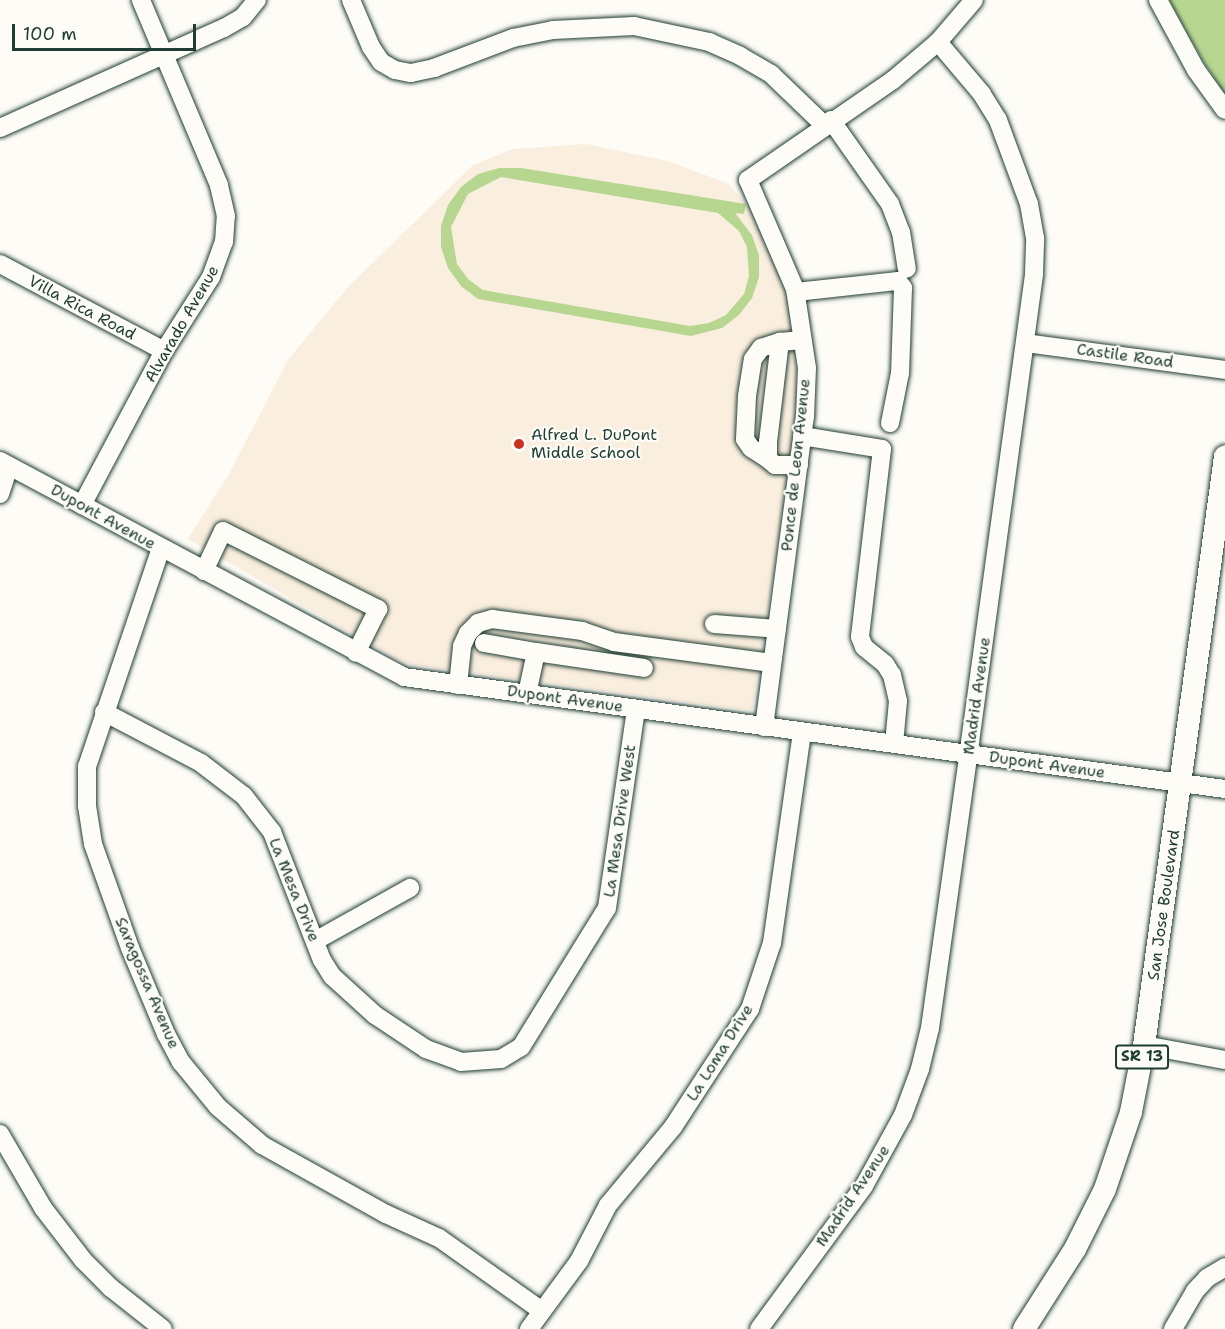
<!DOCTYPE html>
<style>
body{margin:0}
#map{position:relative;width:1225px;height:1329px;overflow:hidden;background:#fdfcf7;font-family:"Shantell Sans",sans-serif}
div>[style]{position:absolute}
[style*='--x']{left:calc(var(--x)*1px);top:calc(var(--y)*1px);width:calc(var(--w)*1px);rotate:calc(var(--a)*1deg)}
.built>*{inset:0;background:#faeede}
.green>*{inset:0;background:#b7d791}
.roads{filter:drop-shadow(0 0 2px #1f3d34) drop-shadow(0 0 2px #1f3d34)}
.minor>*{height:18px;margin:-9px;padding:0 9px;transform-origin:9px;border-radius:9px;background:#fdfcf7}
.major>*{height:22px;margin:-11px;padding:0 11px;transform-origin:11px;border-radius:11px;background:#fdfcf7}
.dots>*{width:16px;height:16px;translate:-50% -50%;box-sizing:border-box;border:3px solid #fdfcf7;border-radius:50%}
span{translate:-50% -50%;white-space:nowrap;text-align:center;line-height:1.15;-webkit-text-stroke:4.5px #fdfcf7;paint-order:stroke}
.shield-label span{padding:2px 4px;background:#fdfcf7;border:2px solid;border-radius:4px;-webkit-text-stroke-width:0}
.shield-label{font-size:15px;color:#1f3d34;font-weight:700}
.street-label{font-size:16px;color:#1f3d34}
.poi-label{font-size:16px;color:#1f3d34}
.left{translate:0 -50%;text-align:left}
.scale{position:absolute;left:12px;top:24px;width:184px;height:27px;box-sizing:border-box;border:3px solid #1f3d34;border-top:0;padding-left:8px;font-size:18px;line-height:21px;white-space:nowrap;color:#1f3d34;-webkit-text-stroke:4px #fdfcf7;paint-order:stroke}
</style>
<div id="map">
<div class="built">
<i style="clip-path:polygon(586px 144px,668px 161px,729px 184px,749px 207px,775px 258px,794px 322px,798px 413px,752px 711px,412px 665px,397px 660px,188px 539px,229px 474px,288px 360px,347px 288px,473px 165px,513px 149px)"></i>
</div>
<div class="green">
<i style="clip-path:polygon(1169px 0,1225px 0,1225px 95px,1203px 61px)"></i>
<i style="clip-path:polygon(evenodd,499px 168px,521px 168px,746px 204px,744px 214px,735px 213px,752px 235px,759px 255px,759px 277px,752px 298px,739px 315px,722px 328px,691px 336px,478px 299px,461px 286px,448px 268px,441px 247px,441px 226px,448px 205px,461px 187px,478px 174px,499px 168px,501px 177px,718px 213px,739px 231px,747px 247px,749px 276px,744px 294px,726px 315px,709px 323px,690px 326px,483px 290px,468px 279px,457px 264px,451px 227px,468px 194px,501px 177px)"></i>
</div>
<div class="roads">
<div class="minor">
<i style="--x:351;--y:0;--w:51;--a:66.9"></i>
<i style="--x:371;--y:47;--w:18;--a:56"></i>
<i style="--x:381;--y:62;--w:16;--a:30"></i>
<i style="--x:395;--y:70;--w:16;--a:11"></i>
<i style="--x:411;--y:73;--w:24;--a:-12"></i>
<i style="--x:434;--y:68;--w:85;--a:-20.8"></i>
<i style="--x:513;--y:38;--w:41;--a:-11.3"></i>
<i style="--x:553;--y:30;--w:81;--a:-2.8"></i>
<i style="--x:634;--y:26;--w:77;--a:12"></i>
<i style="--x:709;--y:42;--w:34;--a:24"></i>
<i style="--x:740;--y:56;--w:36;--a:30"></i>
<i style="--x:771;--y:74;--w:74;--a:43.9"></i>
<i style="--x:1158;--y:0;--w:80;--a:61.5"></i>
<i style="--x:1196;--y:70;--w:49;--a:54.1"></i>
<i style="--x:831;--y:120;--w:103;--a:54.9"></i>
<i style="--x:890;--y:204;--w:30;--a:69"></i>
<i style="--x:901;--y:232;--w:37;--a:81"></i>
<i style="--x:0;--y:128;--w:245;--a:-24.1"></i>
<i style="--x:224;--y:28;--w:22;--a:-30"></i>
<i style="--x:243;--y:17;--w:22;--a:-51"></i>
<i style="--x:0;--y:264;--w:186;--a:27.9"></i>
<i style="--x:796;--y:292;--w:103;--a:-6.2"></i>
<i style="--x:898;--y:281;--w:9;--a:54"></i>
<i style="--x:903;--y:288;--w:85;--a:92"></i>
<i style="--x:900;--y:373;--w:51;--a:101.3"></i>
<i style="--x:1026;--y:343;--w:201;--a:7.7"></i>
<i style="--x:802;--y:436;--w:81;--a:9.2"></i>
<i style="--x:882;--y:449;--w:189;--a:96.7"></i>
<i style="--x:860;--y:637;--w:11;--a:68"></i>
<i style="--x:864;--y:647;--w:27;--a:39"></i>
<i style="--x:885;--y:664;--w:13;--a:58"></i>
<i style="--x:892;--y:675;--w:27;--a:77"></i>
<i style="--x:898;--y:701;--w:43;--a:95.3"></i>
<i style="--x:768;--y:459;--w:20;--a:-147"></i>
<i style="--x:751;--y:448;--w:11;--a:-124"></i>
<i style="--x:745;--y:439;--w:43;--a:-87.3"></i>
<i style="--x:747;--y:396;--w:37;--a:-81"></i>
<i style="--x:753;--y:359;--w:14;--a:-54"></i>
<i style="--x:761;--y:348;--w:20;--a:-18"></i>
<i style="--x:0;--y:461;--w:458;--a:28.1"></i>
<i style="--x:404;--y:677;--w:829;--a:7.77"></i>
<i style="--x:799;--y:465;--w:24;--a:180"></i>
<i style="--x:775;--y:465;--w:9;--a:-139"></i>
<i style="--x:768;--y:459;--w:17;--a:-90"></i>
<i style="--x:768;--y:442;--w:101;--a:-83.2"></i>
<i style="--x:780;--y:342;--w:22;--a:-5"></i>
<i style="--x:0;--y:494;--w:29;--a:-72"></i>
<i style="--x:82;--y:505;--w:174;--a:-62"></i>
<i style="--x:164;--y:351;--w:88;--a:-57.6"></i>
<i style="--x:211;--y:277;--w:37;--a:-70"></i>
<i style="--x:224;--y:242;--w:26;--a:-86"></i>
<i style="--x:226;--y:216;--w:32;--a:-103"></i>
<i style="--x:219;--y:185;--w:201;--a:-112.9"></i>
<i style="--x:161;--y:548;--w:230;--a:108.7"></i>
<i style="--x:87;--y:766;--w:40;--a:90"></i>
<i style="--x:87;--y:806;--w:38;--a:81"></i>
<i style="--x:93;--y:844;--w:110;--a:70.4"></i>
<i style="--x:130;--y:948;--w:93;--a:67.3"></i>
<i style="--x:166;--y:1034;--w:32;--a:62"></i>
<i style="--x:181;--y:1062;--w:58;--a:50.6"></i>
<i style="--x:218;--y:1107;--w:58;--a:40.8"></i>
<i style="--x:262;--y:1145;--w:142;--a:29.1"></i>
<i style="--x:386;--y:1214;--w:58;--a:24.4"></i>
<i style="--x:439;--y:1238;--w:126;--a:35.3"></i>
<i style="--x:204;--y:571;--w:44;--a:-64.6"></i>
<i style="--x:223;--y:531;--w:174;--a:26.7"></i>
<i style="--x:378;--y:609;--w:49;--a:116.6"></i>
<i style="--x:714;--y:624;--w:63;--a:4.5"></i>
<i style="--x:484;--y:643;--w:53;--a:9.8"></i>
<i style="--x:458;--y:685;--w:39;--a:-84"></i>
<i style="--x:462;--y:646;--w:14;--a:-65"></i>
<i style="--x:468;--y:633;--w:14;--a:-45"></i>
<i style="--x:478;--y:623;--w:15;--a:-16"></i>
<i style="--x:492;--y:619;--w:91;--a:7.6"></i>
<i style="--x:582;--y:631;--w:34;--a:19"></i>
<i style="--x:614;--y:642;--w:159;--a:7.6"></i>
<i style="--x:527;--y:694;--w:43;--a:-77.9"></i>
<i style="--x:536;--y:652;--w:109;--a:8.4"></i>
<i style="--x:104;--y:712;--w:110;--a:27.7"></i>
<i style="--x:201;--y:763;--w:54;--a:37.5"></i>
<i style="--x:244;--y:796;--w:46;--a:52.1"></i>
<i style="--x:272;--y:832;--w:137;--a:68.7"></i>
<i style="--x:322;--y:960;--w:19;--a:58"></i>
<i style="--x:332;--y:976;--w:58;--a:42.2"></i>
<i style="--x:375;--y:1015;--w:61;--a:33.7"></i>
<i style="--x:426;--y:1049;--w:37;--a:20"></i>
<i style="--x:461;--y:1062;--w:40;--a:-4.3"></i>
<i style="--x:501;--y:1059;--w:23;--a:-31"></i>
<i style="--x:521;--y:1047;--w:163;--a:-58.3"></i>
<i style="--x:607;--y:908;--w:201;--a:-81.7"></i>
<i style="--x:764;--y:727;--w:313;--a:-82.5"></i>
<i style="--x:805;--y:417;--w:49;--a:-87.7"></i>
<i style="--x:807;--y:368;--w:80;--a:-98.6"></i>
<i style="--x:795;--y:289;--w:119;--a:-113.3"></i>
<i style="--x:748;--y:180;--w:176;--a:-34.6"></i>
<i style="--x:893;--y:80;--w:59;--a:-40.2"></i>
<i style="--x:938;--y:42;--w:55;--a:-49.4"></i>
<i style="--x:315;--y:941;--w:109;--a:-29.2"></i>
<i style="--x:1144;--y:1045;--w:82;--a:10.5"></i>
<i style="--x:0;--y:1134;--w:86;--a:59.8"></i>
<i style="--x:43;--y:1208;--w:66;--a:52.4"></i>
<i style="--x:83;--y:1260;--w:40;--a:45"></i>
<i style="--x:111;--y:1288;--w:66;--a:38.3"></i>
<i style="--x:529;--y:1329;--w:84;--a:-53.7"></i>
<i style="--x:579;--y:1261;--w:63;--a:-62.6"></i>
<i style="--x:608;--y:1205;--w:102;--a:-50.2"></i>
<i style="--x:673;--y:1127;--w:141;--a:-56.9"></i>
<i style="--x:750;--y:1009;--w:70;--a:-71.6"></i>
<i style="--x:772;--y:943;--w:213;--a:-81.9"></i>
<i style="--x:759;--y:1329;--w:177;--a:-53.7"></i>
<i style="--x:864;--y:1186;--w:81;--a:-61.2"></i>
<i style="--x:903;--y:1115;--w:49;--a:-69.7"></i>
<i style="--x:920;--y:1069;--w:42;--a:-76.3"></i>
<i style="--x:930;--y:1028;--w:289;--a:-82"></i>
<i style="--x:970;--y:742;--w:473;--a:-82.2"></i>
<i style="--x:1034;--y:273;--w:35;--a:-88"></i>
<i style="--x:1035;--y:238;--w:35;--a:-100"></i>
<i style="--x:1029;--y:204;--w:90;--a:-110.3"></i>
<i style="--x:998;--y:120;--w:31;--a:-122"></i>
<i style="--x:982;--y:94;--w:68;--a:-130.2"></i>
<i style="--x:1173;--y:1329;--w:44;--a:-59.9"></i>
<i style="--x:1195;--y:1291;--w:18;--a:-47"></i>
<i style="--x:1207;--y:1278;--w:21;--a:-31"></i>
</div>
<div class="major">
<i style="--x:1024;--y:1329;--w:95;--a:-57.5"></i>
<i style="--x:1075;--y:1249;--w:67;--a:-63.4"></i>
<i style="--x:1105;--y:1189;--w:81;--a:-71.3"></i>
<i style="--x:1131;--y:1112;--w:68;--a:-79"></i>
<i style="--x:1144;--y:1045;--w:594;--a:-82.16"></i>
</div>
</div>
<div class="dots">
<i style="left:519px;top:444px;background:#c8321e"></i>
</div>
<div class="shield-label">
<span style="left:1142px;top:1057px">SR 13</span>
</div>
<div class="street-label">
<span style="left:82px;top:308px;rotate:28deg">Villa Rica Road</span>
<span style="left:182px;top:324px;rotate:-60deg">Alvarado Avenue</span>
<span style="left:1125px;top:356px;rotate:8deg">Castile Road</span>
<span style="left:796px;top:465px;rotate:-84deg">Ponce de Leon Avenue</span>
<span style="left:103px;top:517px;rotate:29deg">Dupont Avenue</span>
<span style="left:977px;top:696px;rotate:-82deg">Madrid Avenue</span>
<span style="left:565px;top:699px;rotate:8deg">Dupont Avenue</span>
<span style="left:1047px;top:765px;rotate:8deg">Dupont Avenue</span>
<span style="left:620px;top:821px;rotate:-82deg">La Mesa Drive West</span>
<span style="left:294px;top:890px;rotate:68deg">La Mesa Drive</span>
<span style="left:1164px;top:905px;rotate:-82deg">San Jose Boulevard</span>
<span style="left:147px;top:983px;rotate:67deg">Saragossa Avenue</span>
<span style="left:720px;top:1053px;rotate:-58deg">La Loma Drive</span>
<span style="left:853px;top:1196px;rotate:-56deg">Madrid Avenue</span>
</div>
<div class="poi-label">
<span class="left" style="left:531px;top:444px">Alfred L. DuPont<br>Middle School</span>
</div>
<div class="scale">100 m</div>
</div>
